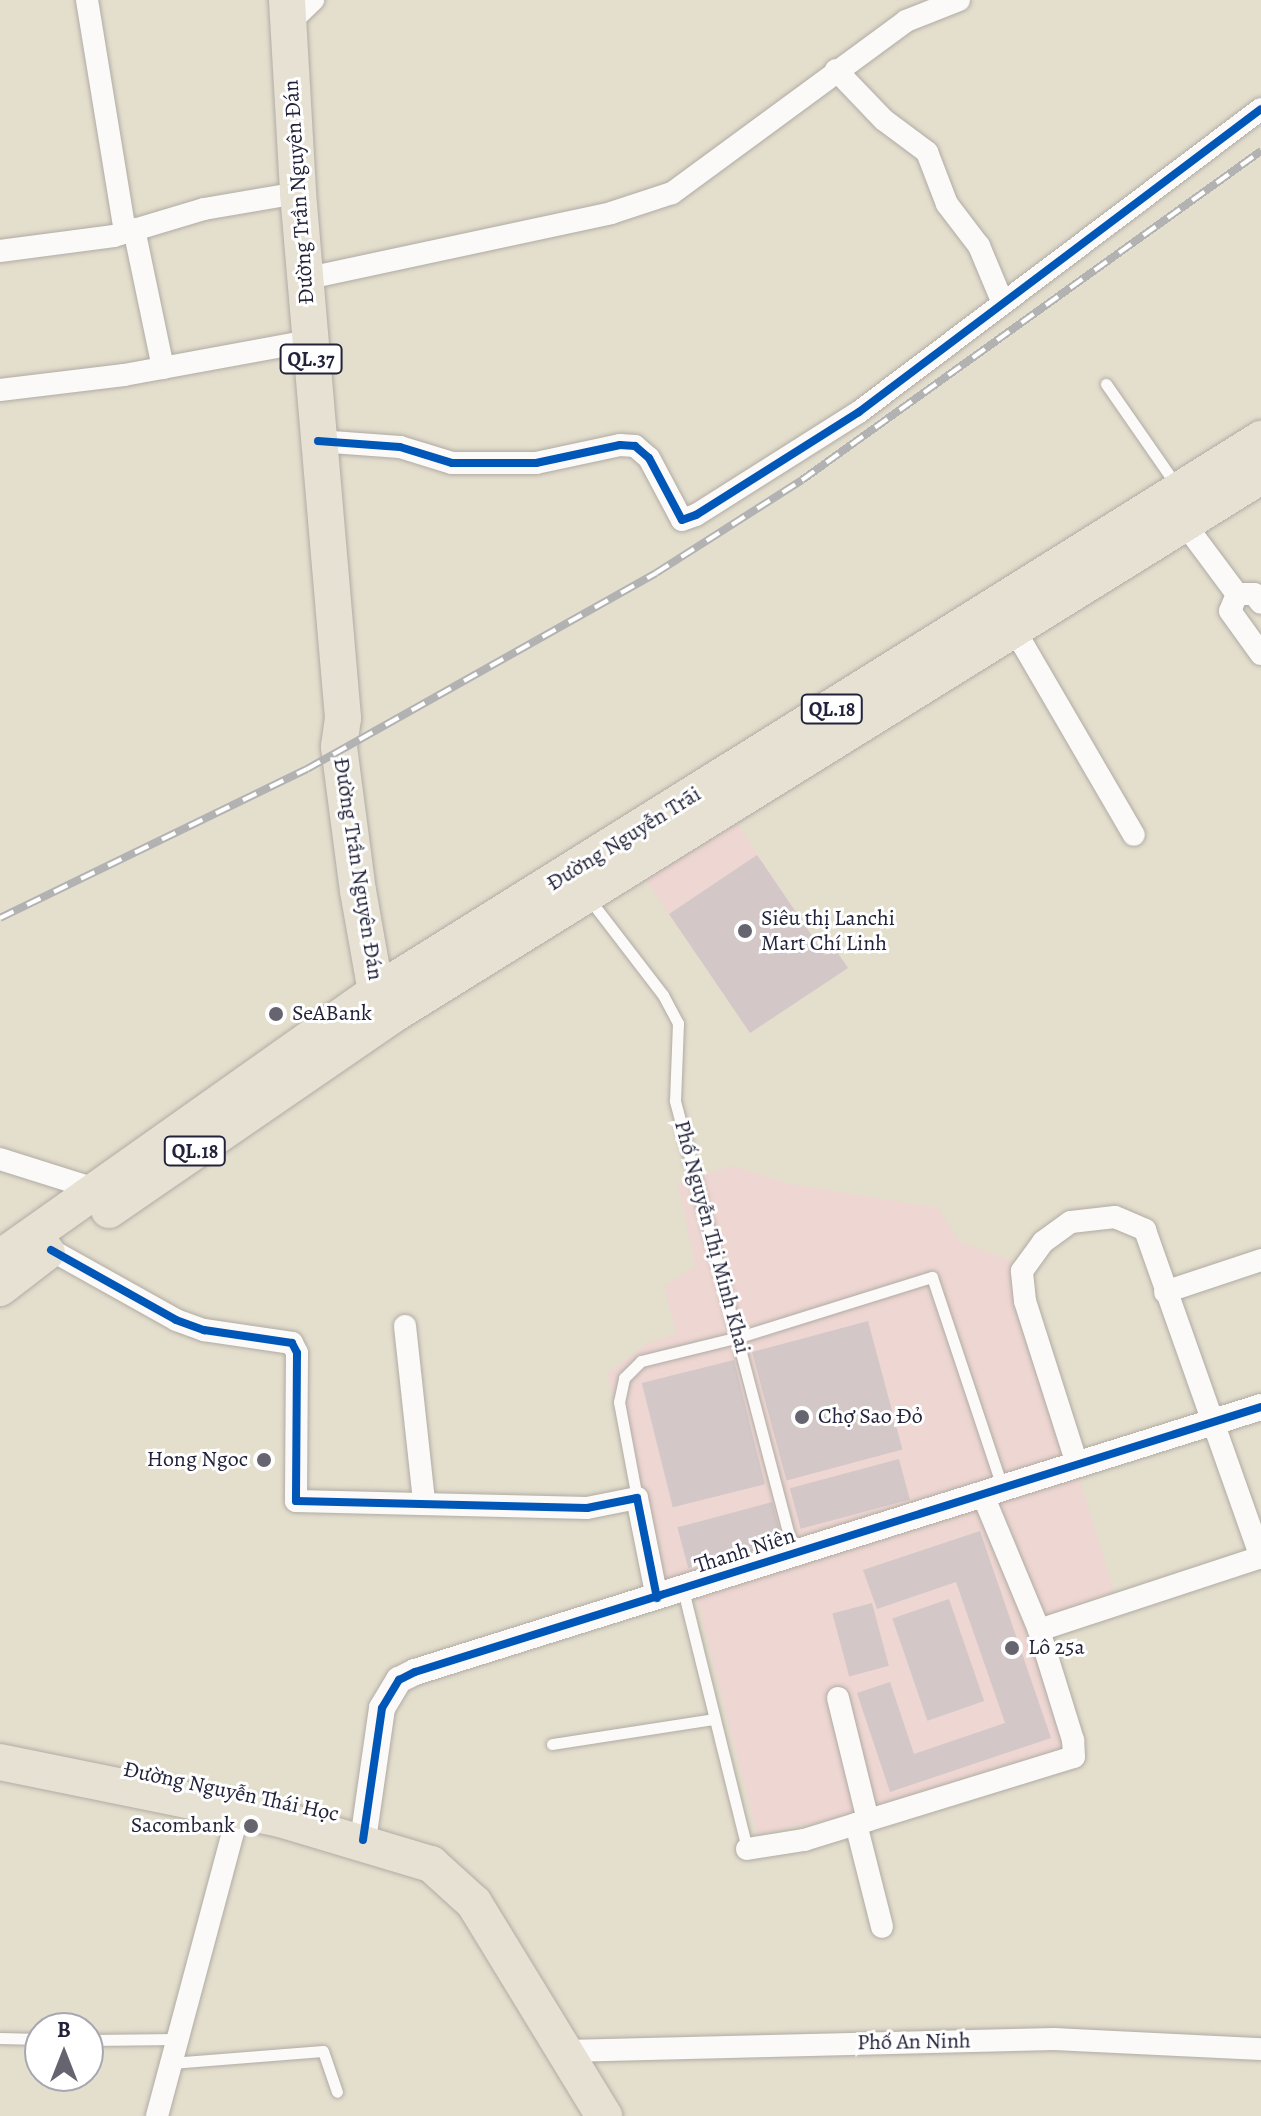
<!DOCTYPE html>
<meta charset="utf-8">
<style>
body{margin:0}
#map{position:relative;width:1261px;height:2116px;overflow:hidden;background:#e4decd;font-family:Alegreya,serif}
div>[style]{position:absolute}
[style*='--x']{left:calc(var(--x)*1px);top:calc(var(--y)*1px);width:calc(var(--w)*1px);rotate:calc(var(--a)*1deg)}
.built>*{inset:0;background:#eed6d2}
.building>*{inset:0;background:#d3c7c8;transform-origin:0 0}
.roads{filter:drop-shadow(0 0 2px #b0aca4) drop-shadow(0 0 2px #b0aca4)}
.service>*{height:11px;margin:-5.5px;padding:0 5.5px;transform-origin:5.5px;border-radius:5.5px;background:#fbfaf8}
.minor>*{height:22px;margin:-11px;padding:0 11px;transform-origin:11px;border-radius:11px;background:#fbfaf8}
.tertiary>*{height:26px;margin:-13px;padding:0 13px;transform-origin:13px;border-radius:13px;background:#fbfaf8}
.trunk>*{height:36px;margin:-18px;padding:0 18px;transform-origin:18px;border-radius:18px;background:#e6e1d3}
.rail>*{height:8px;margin-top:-4px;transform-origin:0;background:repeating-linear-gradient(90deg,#fff 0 15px,#b3b2b3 0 30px);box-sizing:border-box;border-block:2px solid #b3b2b3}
.cycleway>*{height:8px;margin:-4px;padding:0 4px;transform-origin:4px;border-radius:4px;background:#0057b8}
.dots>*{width:22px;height:22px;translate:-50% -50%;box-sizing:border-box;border:4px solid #fff;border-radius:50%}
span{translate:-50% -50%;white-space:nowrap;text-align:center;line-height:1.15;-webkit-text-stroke:6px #fff;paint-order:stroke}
.shield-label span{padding:2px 6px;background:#fff;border:2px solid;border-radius:6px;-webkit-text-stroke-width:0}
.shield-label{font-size:20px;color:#22223b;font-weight:700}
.street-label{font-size:22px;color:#22223b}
.poi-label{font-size:22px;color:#22223b}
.left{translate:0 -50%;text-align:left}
.right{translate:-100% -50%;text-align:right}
.north{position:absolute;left:24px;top:2012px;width:80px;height:80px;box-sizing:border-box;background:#fff;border:2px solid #a7a7b1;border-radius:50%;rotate:0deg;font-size:22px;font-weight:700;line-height:32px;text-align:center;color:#22223b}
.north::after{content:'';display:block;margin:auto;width:28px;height:36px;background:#66646e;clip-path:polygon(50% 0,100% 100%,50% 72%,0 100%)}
</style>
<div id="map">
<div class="built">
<i style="clip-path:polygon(734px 819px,825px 955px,835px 949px,848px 968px,750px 1033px,644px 877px)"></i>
<i style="clip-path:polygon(732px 1166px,790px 1184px,938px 1208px,960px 1242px,1015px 1262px,1114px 1592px,1038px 1619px,1069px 1747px,886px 1808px,757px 1834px,698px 1603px,684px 1576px,661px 1585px,607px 1374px,647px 1344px,676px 1334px,664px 1286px,695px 1266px,678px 1183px)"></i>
</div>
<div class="building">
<i style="clip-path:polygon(757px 855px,825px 955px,835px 949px,848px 968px,750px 1033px,669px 914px)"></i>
<i style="left:868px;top:1321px;width:133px;height:120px;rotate:75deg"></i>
<i style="left:734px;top:1360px;width:128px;height:95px;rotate:76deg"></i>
<i style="left:899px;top:1459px;width:42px;height:113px;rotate:75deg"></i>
<i style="left:772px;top:1502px;width:42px;height:98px;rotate:75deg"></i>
<i style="clip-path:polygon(980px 1531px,1051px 1738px,890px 1792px,857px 1693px,890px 1682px,914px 1754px,1005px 1723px,956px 1582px,877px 1609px,863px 1570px)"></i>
<i style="left:949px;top:1599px;width:108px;height:60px;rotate:71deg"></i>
<i style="left:872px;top:1603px;width:65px;height:41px;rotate:75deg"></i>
</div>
<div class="roads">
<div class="service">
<i style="--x:1106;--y:384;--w:124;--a:55.2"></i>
<i style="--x:590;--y:900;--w:120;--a:52.5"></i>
<i style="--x:663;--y:995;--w:32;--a:62"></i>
<i style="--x:678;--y:1023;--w:78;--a:92.2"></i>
<i style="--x:675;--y:1101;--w:468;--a:75.3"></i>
<i style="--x:637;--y:1498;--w:98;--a:-100.6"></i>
<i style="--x:619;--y:1402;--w:25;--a:-78"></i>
<i style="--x:624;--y:1378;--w:24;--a:-45"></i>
<i style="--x:641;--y:1361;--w:101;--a:-13.8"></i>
<i style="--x:739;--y:1337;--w:202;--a:-17.3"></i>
<i style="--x:932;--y:1277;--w:220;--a:71.5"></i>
<i style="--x:683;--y:1590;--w:267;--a:76.1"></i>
<i style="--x:552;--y:1744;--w:164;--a:-8.8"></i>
<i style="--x:0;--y:2038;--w:40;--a:1.4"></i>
<i style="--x:88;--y:2040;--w:90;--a:-0.6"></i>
<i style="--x:171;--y:2063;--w:152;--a:-4.5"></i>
<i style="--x:323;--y:2051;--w:43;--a:71.1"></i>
</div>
<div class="minor">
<i style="--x:87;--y:0;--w:235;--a:80.7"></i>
<i style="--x:288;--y:24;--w:35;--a:-44"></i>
<i style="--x:836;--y:70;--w:69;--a:46.2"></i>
<i style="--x:884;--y:120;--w:54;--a:36.7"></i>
<i style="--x:927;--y:152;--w:56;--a:69"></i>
<i style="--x:947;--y:204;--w:53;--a:52.7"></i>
<i style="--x:979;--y:246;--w:60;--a:67.3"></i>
<i style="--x:134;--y:229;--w:142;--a:78.2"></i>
<i style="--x:0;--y:251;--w:115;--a:-7.5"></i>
<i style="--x:114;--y:236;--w:94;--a:-16.7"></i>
<i style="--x:204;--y:209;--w:95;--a:-9.7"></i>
<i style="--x:304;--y:279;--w:314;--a:-12.1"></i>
<i style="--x:611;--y:213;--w:64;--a:-18.2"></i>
<i style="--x:672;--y:193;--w:290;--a:-36.3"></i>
<i style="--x:906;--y:21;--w:57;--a:-21.6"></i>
<i style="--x:0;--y:390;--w:125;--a:-6.9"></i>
<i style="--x:124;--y:375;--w:189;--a:-10.4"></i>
<i style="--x:318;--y:441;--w:82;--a:4.2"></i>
<i style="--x:400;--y:447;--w:54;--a:17.1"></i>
<i style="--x:452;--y:463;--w:84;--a:0"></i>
<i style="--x:536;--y:463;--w:86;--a:-12.1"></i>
<i style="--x:620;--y:445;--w:15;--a:4"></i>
<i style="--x:635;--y:446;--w:18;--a:41"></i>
<i style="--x:649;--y:458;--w:70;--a:62"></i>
<i style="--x:682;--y:520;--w:15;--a:-20"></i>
<i style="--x:696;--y:515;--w:193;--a:-32.3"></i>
<i style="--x:859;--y:412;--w:503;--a:-37.01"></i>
<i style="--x:1184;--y:523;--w:89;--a:53.3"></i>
<i style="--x:1237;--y:594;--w:18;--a:112"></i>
<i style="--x:1230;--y:611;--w:53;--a:54.2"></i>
<i style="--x:1237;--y:594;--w:17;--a:0"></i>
<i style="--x:1254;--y:594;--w:11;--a:52"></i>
<i style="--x:1014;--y:629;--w:238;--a:59.8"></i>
<i style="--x:0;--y:1159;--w:100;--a:17.5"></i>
<i style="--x:51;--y:1250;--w:143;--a:29.2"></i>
<i style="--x:176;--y:1320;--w:30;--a:20"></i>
<i style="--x:204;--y:1330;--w:89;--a:8.4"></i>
<i style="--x:292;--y:1343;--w:11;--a:63"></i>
<i style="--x:297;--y:1353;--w:148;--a:90.4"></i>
<i style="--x:296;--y:1501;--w:291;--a:1.4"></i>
<i style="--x:587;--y:1508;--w:51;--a:-11.3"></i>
<i style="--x:637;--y:1498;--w:102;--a:78.7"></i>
<i style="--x:1165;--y:1292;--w:101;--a:-18.4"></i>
<i style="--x:405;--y:1326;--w:176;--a:83.8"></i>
<i style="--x:1077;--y:1464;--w:171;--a:-107.7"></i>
<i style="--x:1025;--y:1301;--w:30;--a:-96"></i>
<i style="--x:1022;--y:1271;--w:36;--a:-54"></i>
<i style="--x:1043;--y:1242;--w:34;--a:-36"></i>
<i style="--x:1071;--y:1222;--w:44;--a:-6.5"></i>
<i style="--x:1115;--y:1217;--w:33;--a:23"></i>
<i style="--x:1145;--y:1230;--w:348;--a:70.5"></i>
<i style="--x:982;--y:1493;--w:148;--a:67.4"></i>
<i style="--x:838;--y:1698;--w:126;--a:76.2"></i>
<i style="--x:856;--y:1824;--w:106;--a:75.8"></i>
<i style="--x:747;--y:1849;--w:58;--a:-9"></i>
<i style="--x:804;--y:1840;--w:282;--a:-17.1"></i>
<i style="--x:1074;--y:1757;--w:17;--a:-93"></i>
<i style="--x:1073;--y:1740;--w:115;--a:-107.2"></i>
<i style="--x:1039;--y:1630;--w:234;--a:-18.2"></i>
<i style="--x:566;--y:2051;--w:488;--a:-1.4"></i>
<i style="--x:1054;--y:2039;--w:207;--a:2.8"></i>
<i style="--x:157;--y:2116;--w:316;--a:-75"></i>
</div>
<div class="tertiary">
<i style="--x:363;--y:1840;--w:133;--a:-81.8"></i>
<i style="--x:382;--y:1708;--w:33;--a:-59"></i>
<i style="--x:399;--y:1680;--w:18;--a:-27"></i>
<i style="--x:415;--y:1672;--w:887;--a:-17.39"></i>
</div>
<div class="trunk">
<i style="--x:287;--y:0;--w:193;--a:86.7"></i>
<i style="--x:298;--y:193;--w:527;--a:85.1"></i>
<i style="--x:343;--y:718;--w:29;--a:98"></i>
<i style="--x:339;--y:747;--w:145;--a:82.5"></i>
<i style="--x:358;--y:891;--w:103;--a:79.9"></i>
<i style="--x:376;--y:992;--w:21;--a:59"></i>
<i style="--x:109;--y:1210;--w:342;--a:-34.5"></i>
<i style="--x:391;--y:1016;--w:1024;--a:-31.83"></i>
<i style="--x:0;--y:1258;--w:461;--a:-35.3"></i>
<i style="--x:376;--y:992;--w:1044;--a:-32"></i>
<i style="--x:0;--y:1288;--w:59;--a:-37.5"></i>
<i style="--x:0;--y:1762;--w:286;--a:11.5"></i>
<i style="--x:280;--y:1819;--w:158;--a:16.6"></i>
<i style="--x:431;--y:1864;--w:58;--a:42.2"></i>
<i style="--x:474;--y:1903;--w:250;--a:58.6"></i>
</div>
</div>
<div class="rail">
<i style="--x:0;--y:918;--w:341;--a:-25.9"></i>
<i style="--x:307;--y:769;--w:400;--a:-29.3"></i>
<i style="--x:656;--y:573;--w:173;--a:-32.5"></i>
<i style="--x:802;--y:480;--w:565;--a:-35.63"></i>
</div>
<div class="cycleway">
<i style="--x:318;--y:441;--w:82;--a:4.2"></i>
<i style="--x:400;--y:447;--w:54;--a:17.1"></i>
<i style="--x:452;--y:463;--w:84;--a:0"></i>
<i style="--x:536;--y:463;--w:86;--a:-12.1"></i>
<i style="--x:620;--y:445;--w:15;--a:4"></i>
<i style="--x:635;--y:446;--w:18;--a:41"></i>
<i style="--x:649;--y:458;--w:70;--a:62"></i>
<i style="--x:682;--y:520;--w:15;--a:-20"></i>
<i style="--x:696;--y:515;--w:193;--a:-32.3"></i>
<i style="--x:859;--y:412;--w:503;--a:-37.01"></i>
<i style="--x:51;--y:1250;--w:143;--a:29.2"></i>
<i style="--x:176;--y:1320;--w:30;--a:20"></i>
<i style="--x:204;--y:1330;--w:89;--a:8.4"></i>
<i style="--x:292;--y:1343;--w:11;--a:63"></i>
<i style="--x:297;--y:1353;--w:148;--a:90.4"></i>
<i style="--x:296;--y:1501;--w:291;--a:1.4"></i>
<i style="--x:587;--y:1508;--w:51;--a:-11.3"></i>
<i style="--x:637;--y:1498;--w:102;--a:78.7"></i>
<i style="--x:363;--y:1840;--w:133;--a:-81.8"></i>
<i style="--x:382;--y:1708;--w:33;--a:-59"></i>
<i style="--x:399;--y:1680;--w:18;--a:-27"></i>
<i style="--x:415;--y:1672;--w:887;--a:-17.39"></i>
</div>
<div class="dots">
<i style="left:745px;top:931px;background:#66646e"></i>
<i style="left:276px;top:1014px;background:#66646e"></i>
<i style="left:802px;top:1417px;background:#66646e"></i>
<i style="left:264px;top:1460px;background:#66646e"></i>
<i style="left:1012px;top:1648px;background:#66646e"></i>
<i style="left:251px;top:1826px;background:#66646e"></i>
</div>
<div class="shield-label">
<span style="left:311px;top:359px">QL.37</span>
<span style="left:832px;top:709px">QL.18</span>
<span style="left:195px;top:1151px">QL.18</span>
</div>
<div class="street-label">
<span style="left:299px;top:192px;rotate:-94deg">Đường Trần Nguyên Đán</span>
<span style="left:624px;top:839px;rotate:-32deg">Đường Nguyễn Trãi</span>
<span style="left:358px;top:869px;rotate:81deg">Đường Trần Nguyên Đán</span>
<span style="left:712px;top:1237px;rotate:75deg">Phố Nguyễn Thị Minh Khai</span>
<span style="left:745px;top:1551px;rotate:-18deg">Thanh Niên</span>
<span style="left:231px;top:1792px;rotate:12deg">Đường Nguyễn Thái Học</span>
<span style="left:914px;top:2042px;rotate:-1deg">Phố An Ninh</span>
</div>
<div class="poi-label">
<span class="left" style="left:761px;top:931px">Siêu thị Lanchi<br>Mart Chí Linh</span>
<span class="left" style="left:292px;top:1014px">SeABank</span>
<span class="left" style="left:818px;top:1417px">Chợ Sao Đỏ</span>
<span class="right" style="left:248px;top:1460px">Hong Ngoc</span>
<span class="left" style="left:1028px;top:1648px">Lô 25a</span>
<span class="right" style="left:235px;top:1826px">Sacombank</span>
</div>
<div class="north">B</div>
</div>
